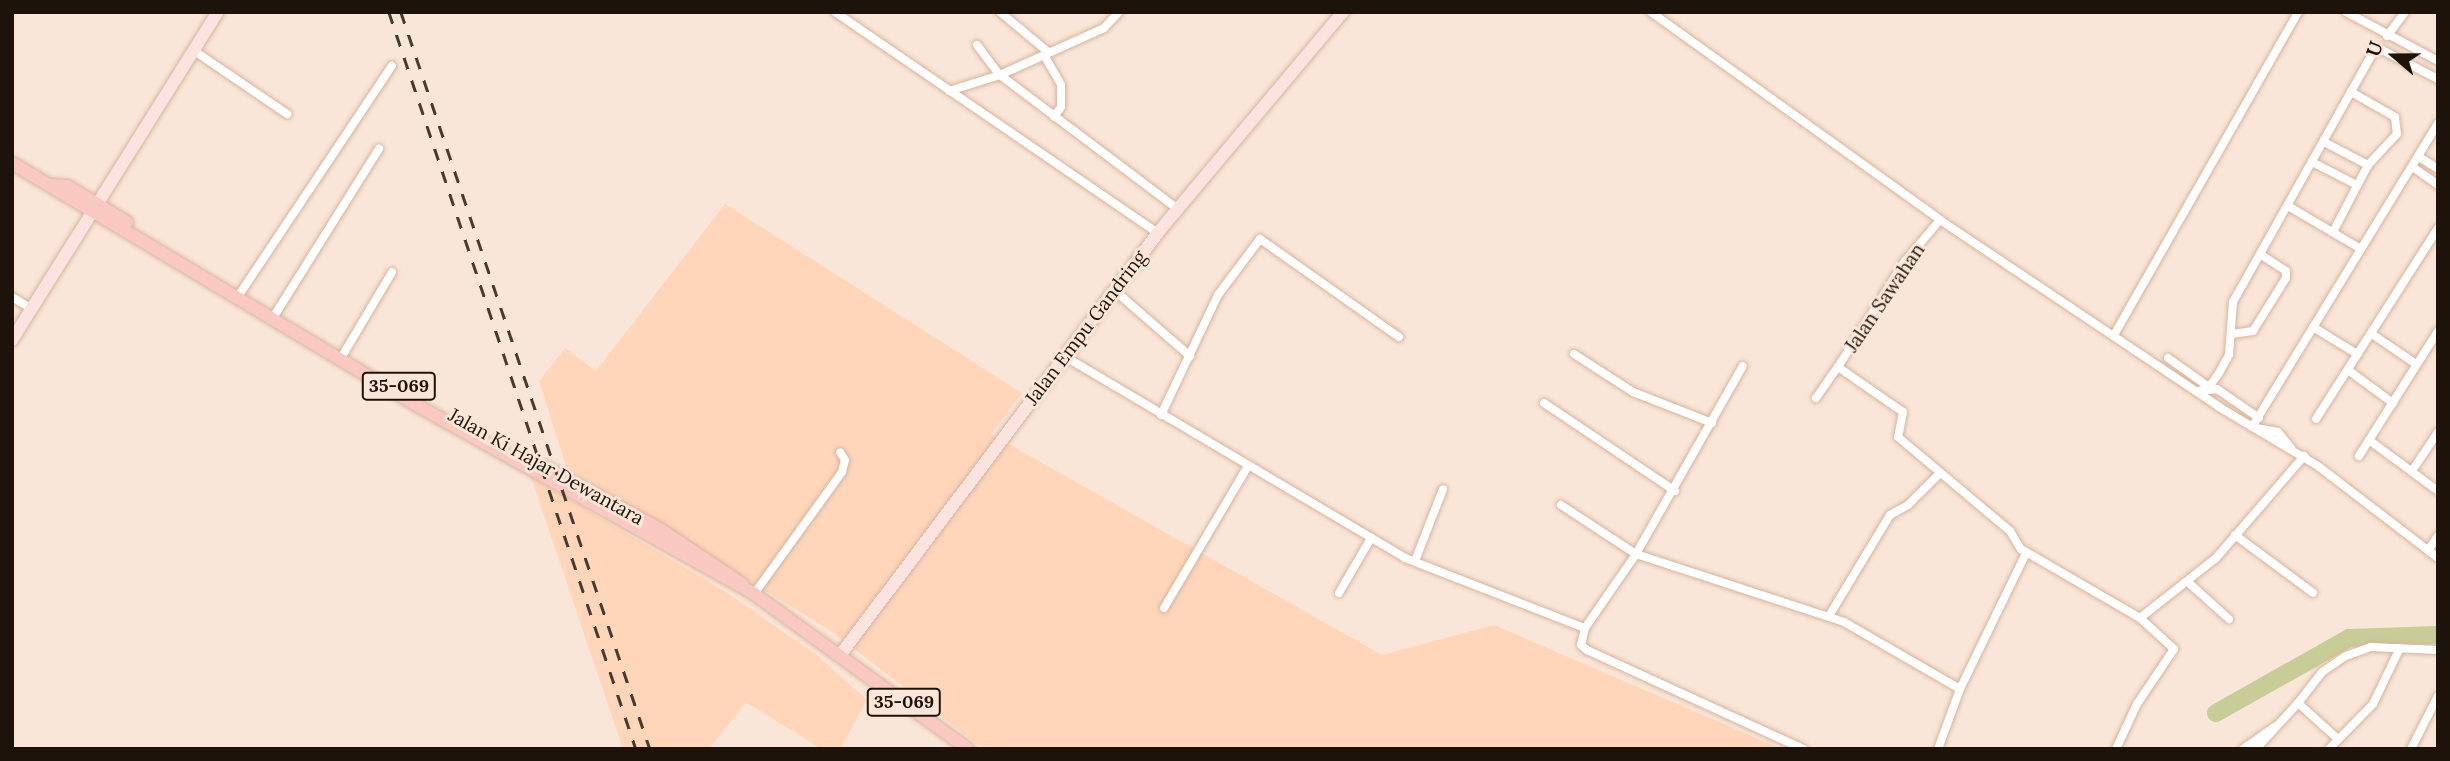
<!DOCTYPE html>
<style>
body{margin:0}
#map{position:relative;width:2450px;height:761px;overflow:hidden;background:#fae6d8;font-family:Lora,serif}
div>[style]{position:absolute}
[style*='--x']{left:calc(var(--x)*1px);top:calc(var(--y)*1px);width:calc(var(--w)*1px);rotate:calc(var(--a)*1deg)}
.built>*{inset:0;background:#ffd6ba}
.river>*{height:18px;margin:-9px;padding:0 9px;transform-origin:9px;border-radius:9px;background:#c8cc96}
.roads{filter:drop-shadow(0 0 2px #d6b59e) drop-shadow(0 0 2px #d6b59e)}
.minor>*{height:8px;margin:-4px;padding:0 4px;transform-origin:4px;border-radius:4px;background:#fff}
.secondary>*{height:12px;margin:-6px;padding:0 6px;transform-origin:6px;border-radius:6px;background:#fbe3e0}
.primary>*{height:12px;margin:-6px;padding:0 6px;transform-origin:6px;border-radius:6px;background:#f8c8c1}
.rail>*{height:2.5px;margin-top:-1.25px;transform-origin:0;background:repeating-linear-gradient(90deg,#473a30 0 12px,transparent 0 24px)}
span{translate:-50% -50%;white-space:nowrap;text-align:center;line-height:1.15;-webkit-text-stroke:6px #fae6d8;paint-order:stroke}
.shield-label span{padding:2px 5px;background:#fae6d8;border:2px solid;border-radius:5px;-webkit-text-stroke-width:0}
.shield-label{font-size:18px;color:#1e130a;font-weight:700}
.street-label{font-size:19px;color:#1e130a}
.frame{position:absolute;inset:0;border:14px solid #1e130a;pointer-events:none}
.north{position:absolute;left:2359px;top:21px;width:70px;height:70px;-webkit-text-stroke:5px #fae6d8;paint-order:stroke;rotate:290deg;font-size:19px;font-weight:700;line-height:28px;text-align:center;color:#1e130a}
.north::after{content:'';display:block;margin:auto;width:24px;height:32px;background:#1e130a;clip-path:polygon(50% 0,100% 100%,50% 72%,0 100%)}
</style>
<div id="map">
<div class="built">
<i style="clip-path:polygon(725px 204px,1022px 393px,991px 434px,1382px 655px,1494px 625px,1782px 749px,984px 749px,831px 631px,567px 469px,539px 381px,565px 348px,596px 371px)"></i>
<i style="clip-path:polygon(531px 477px,723px 590px,818px 656px,867px 700px,840px 749px,821px 749px,746px 702px,709px 749px,623px 749px)"></i>
</div>
<div class="river">
<i style="--x:2216;--y:713;--w:153;--a:-29.4"></i>
<i style="--x:2349;--y:638;--w:89;--a:-1.9"></i>
</div>
<div class="roads">
<div class="minor">
<i style="--x:835;--y:12;--w:391;--a:34.4"></i>
<i style="--x:1000;--y:12;--w:62;--a:39.8"></i>
<i style="--x:1651;--y:12;--w:356;--a:35.7"></i>
<i style="--x:1940;--y:220;--w:336;--a:33.8"></i>
<i style="--x:2219;--y:407;--w:115;--a:30.8"></i>
<i style="--x:2318;--y:466;--w:151;--a:37.5"></i>
<i style="--x:2346;--y:12;--w:104;--a:28"></i>
<i style="--x:2387;--y:36;--w:30;--a:-53"></i>
<i style="--x:977;--y:45;--w:38;--a:53"></i>
<i style="--x:1000;--y:75;--w:223;--a:37"></i>
<i style="--x:193;--y:50;--w:114;--a:34.2"></i>
<i style="--x:1044;--y:55;--w:34;--a:60"></i>
<i style="--x:1061;--y:85;--w:22;--a:90"></i>
<i style="--x:1061;--y:107;--w:12;--a:125"></i>
<i style="--x:949;--y:91;--w:53;--a:-17.4"></i>
<i style="--x:1000;--y:75;--w:114;--a:-24.3"></i>
<i style="--x:1104;--y:28;--w:22;--a:-47"></i>
<i style="--x:2324;--y:142;--w:50;--a:27.6"></i>
<i style="--x:2419;--y:157;--w:22;--a:32"></i>
<i style="--x:2312;--y:162;--w:51;--a:27.1"></i>
<i style="--x:2414;--y:168;--w:29;--a:35"></i>
<i style="--x:2288;--y:206;--w:85;--a:30.5"></i>
<i style="--x:1940;--y:220;--w:54;--a:130.5"></i>
<i style="--x:1905;--y:261;--w:125;--a:122.3"></i>
<i style="--x:1838;--y:367;--w:79;--a:34.7"></i>
<i style="--x:1903;--y:412;--w:25;--a:101"></i>
<i style="--x:1898;--y:437;--w:146;--a:40"></i>
<i style="--x:2010;--y:531;--w:21;--a:59"></i>
<i style="--x:2021;--y:549;--w:138;--a:30.1"></i>
<i style="--x:2140;--y:618;--w:46;--a:42.4"></i>
<i style="--x:2174;--y:649;--w:66;--a:123.9"></i>
<i style="--x:2137;--y:704;--w:50;--a:115"></i>
<i style="--x:2333;--y:232;--w:76;--a:-62.4"></i>
<i style="--x:2368;--y:165;--w:42;--a:-46.9"></i>
<i style="--x:2397;--y:134;--w:17;--a:-97"></i>
<i style="--x:2395;--y:117;--w:51;--a:-150.4"></i>
<i style="--x:1114;--y:290;--w:101;--a:41"></i>
<i style="--x:241;--y:292;--w:272;--a:-56.3"></i>
<i style="--x:12;--y:297;--w:23;--a:31"></i>
<i style="--x:276;--y:313;--w:194;--a:-57.9"></i>
<i style="--x:2313;--y:327;--w:52;--a:31.5"></i>
<i style="--x:2232;--y:334;--w:21;--a:-8"></i>
<i style="--x:2253;--y:331;--w:62;--a:-58.1"></i>
<i style="--x:2286;--y:278;--w:7;--a:-90"></i>
<i style="--x:2286;--y:271;--w:31;--a:-147"></i>
<i style="--x:2372;--y:334;--w:53;--a:34.3"></i>
<i style="--x:2114;--y:335;--w:372;--a:-60.3"></i>
<i style="--x:344;--y:353;--w:94;--a:-59.3"></i>
<i style="--x:1574;--y:354;--w:70;--a:32.8"></i>
<i style="--x:1633;--y:392;--w:85;--a:21.4"></i>
<i style="--x:1064;--y:356;--w:396;--a:30.6"></i>
<i style="--x:1405;--y:558;--w:193;--a:21.3"></i>
<i style="--x:1585;--y:628;--w:90;--a:-55.4"></i>
<i style="--x:1636;--y:554;--w:219;--a:18.1"></i>
<i style="--x:1844;--y:622;--w:134;--a:30"></i>
<i style="--x:1960;--y:689;--w:64;--a:110.1"></i>
<i style="--x:2168;--y:358;--w:50;--a:35.3"></i>
<i style="--x:2209;--y:387;--w:17;--a:-54"></i>
<i style="--x:2219;--y:373;--w:21;--a:-61"></i>
<i style="--x:2229;--y:355;--w:53;--a:-85.7"></i>
<i style="--x:2233;--y:302;--w:288;--a:-60.7"></i>
<i style="--x:2374;--y:51;--w:8;--a:-7"></i>
<i style="--x:2382;--y:50;--w:63;--a:27.4"></i>
<i style="--x:2348;--y:370;--w:56;--a:36.3"></i>
<i style="--x:2196;--y:391;--w:21;--a:-5"></i>
<i style="--x:2217;--y:389;--w:51;--a:34.6"></i>
<i style="--x:1816;--y:398;--w:38;--a:-55"></i>
<i style="--x:1544;--y:403;--w:158;--a:33.9"></i>
<i style="--x:1161;--y:415;--w:133;--a:-64.6"></i>
<i style="--x:1218;--y:295;--w:70;--a:-53.1"></i>
<i style="--x:1260;--y:239;--w:170;--a:35.2"></i>
<i style="--x:2316;--y:419;--w:227;--a:-57.4"></i>
<i style="--x:2252;--y:427;--w:356;--a:-58.5"></i>
<i style="--x:2256;--y:428;--w:22;--a:10"></i>
<i style="--x:2278;--y:432;--w:21;--a:51"></i>
<i style="--x:2369;--y:440;--w:86;--a:36.5"></i>
<i style="--x:2359;--y:456;--w:148;--a:-57.7"></i>
<i style="--x:2412;--y:471;--w:47;--a:-56.3"></i>
<i style="--x:1561;--y:505;--w:90;--a:33.2"></i>
<i style="--x:1636;--y:554;--w:216;--a:-60.4"></i>
<i style="--x:2235;--y:535;--w:97;--a:36.6"></i>
<i style="--x:2429;--y:549;--w:16;--a:-55"></i>
<i style="--x:1415;--y:561;--w:77;--a:-68.7"></i>
<i style="--x:2189;--y:583;--w:54;--a:42"></i>
<i style="--x:1339;--y:593;--w:64;--a:-59.8"></i>
<i style="--x:754;--y:594;--w:150;--a:-54.2"></i>
<i style="--x:842;--y:472;--w:12;--a:-76"></i>
<i style="--x:845;--y:460;--w:9;--a:-122"></i>
<i style="--x:1164;--y:608;--w:165;--a:-59.4"></i>
<i style="--x:1829;--y:616;--w:118;--a:-58.9"></i>
<i style="--x:1890;--y:515;--w:21;--a:-29"></i>
<i style="--x:1908;--y:505;--w:42;--a:-45"></i>
<i style="--x:2140;--y:618;--w:97;--a:-38.3"></i>
<i style="--x:2216;--y:558;--w:135;--a:-49.2"></i>
<i style="--x:1585;--y:628;--w:17;--a:103"></i>
<i style="--x:1581;--y:645;--w:8;--a:40"></i>
<i style="--x:1587;--y:650;--w:238;--a:24.6"></i>
<i style="--x:1960;--y:689;--w:151;--a:-64.1"></i>
<i style="--x:2298;--y:703;--w:39;--a:-52"></i>
<i style="--x:2322;--y:672;--w:29;--a:-34"></i>
<i style="--x:2346;--y:656;--w:27;--a:-20"></i>
<i style="--x:2371;--y:647;--w:67;--a:2.6"></i>
<i style="--x:2243;--y:749;--w:39;--a:-35"></i>
<i style="--x:2256;--y:749;--w:62;--a:-47.6"></i>
<i style="--x:2298;--y:703;--w:54;--a:42"></i>
<i style="--x:2329;--y:749;--w:63;--a:-45.6"></i>
<i style="--x:2373;--y:704;--w:62;--a:-64.3"></i>
<i style="--x:2411;--y:749;--w:59;--a:-63"></i>
</div>
<div class="secondary">
<i style="--x:12;--y:340;--w:387;--a:-57.9"></i>
<i style="--x:841;--y:654;--w:531;--a:-53.04"></i>
<i style="--x:1160;--y:230;--w:285;--a:-50"></i>
</div>
<div class="primary">
<i style="--x:12;--y:163;--w:475;--a:30.9"></i>
<i style="--x:420;--y:407;--w:383;--a:29.2"></i>
<i style="--x:754;--y:594;--w:264;--a:35.9"></i>
<i style="--x:51;--y:185;--w:16;--a:4"></i>
<i style="--x:67;--y:186;--w:70;--a:31"></i>
<i style="--x:544;--y:467;--w:132;--a:28.1"></i>
<i style="--x:660;--y:529;--w:99;--a:33.9"></i>
</div>
</div>
<div class="rail">
<i style="--x:389;--y:12;--w:777;--a:71.47"></i>
<i style="--x:401;--y:12;--w:778;--a:71.33"></i>
</div>
<div class="shield-label">
<span style="left:399px;top:386px">35-069</span>
<span style="left:904px;top:702px">35-069</span>
</div>
<div class="street-label">
<span style="left:1885px;top:298px;rotate:-56deg">Jalan Sawahan</span>
<span style="left:1086px;top:328px;rotate:-53deg">Jalan Empu Gandring</span>
<span style="left:546px;top:467px;rotate:29deg">Jalan Ki Hajar Dewantara</span>
</div>
<div class="frame"></div>
<div class="north">U</div>
</div>
